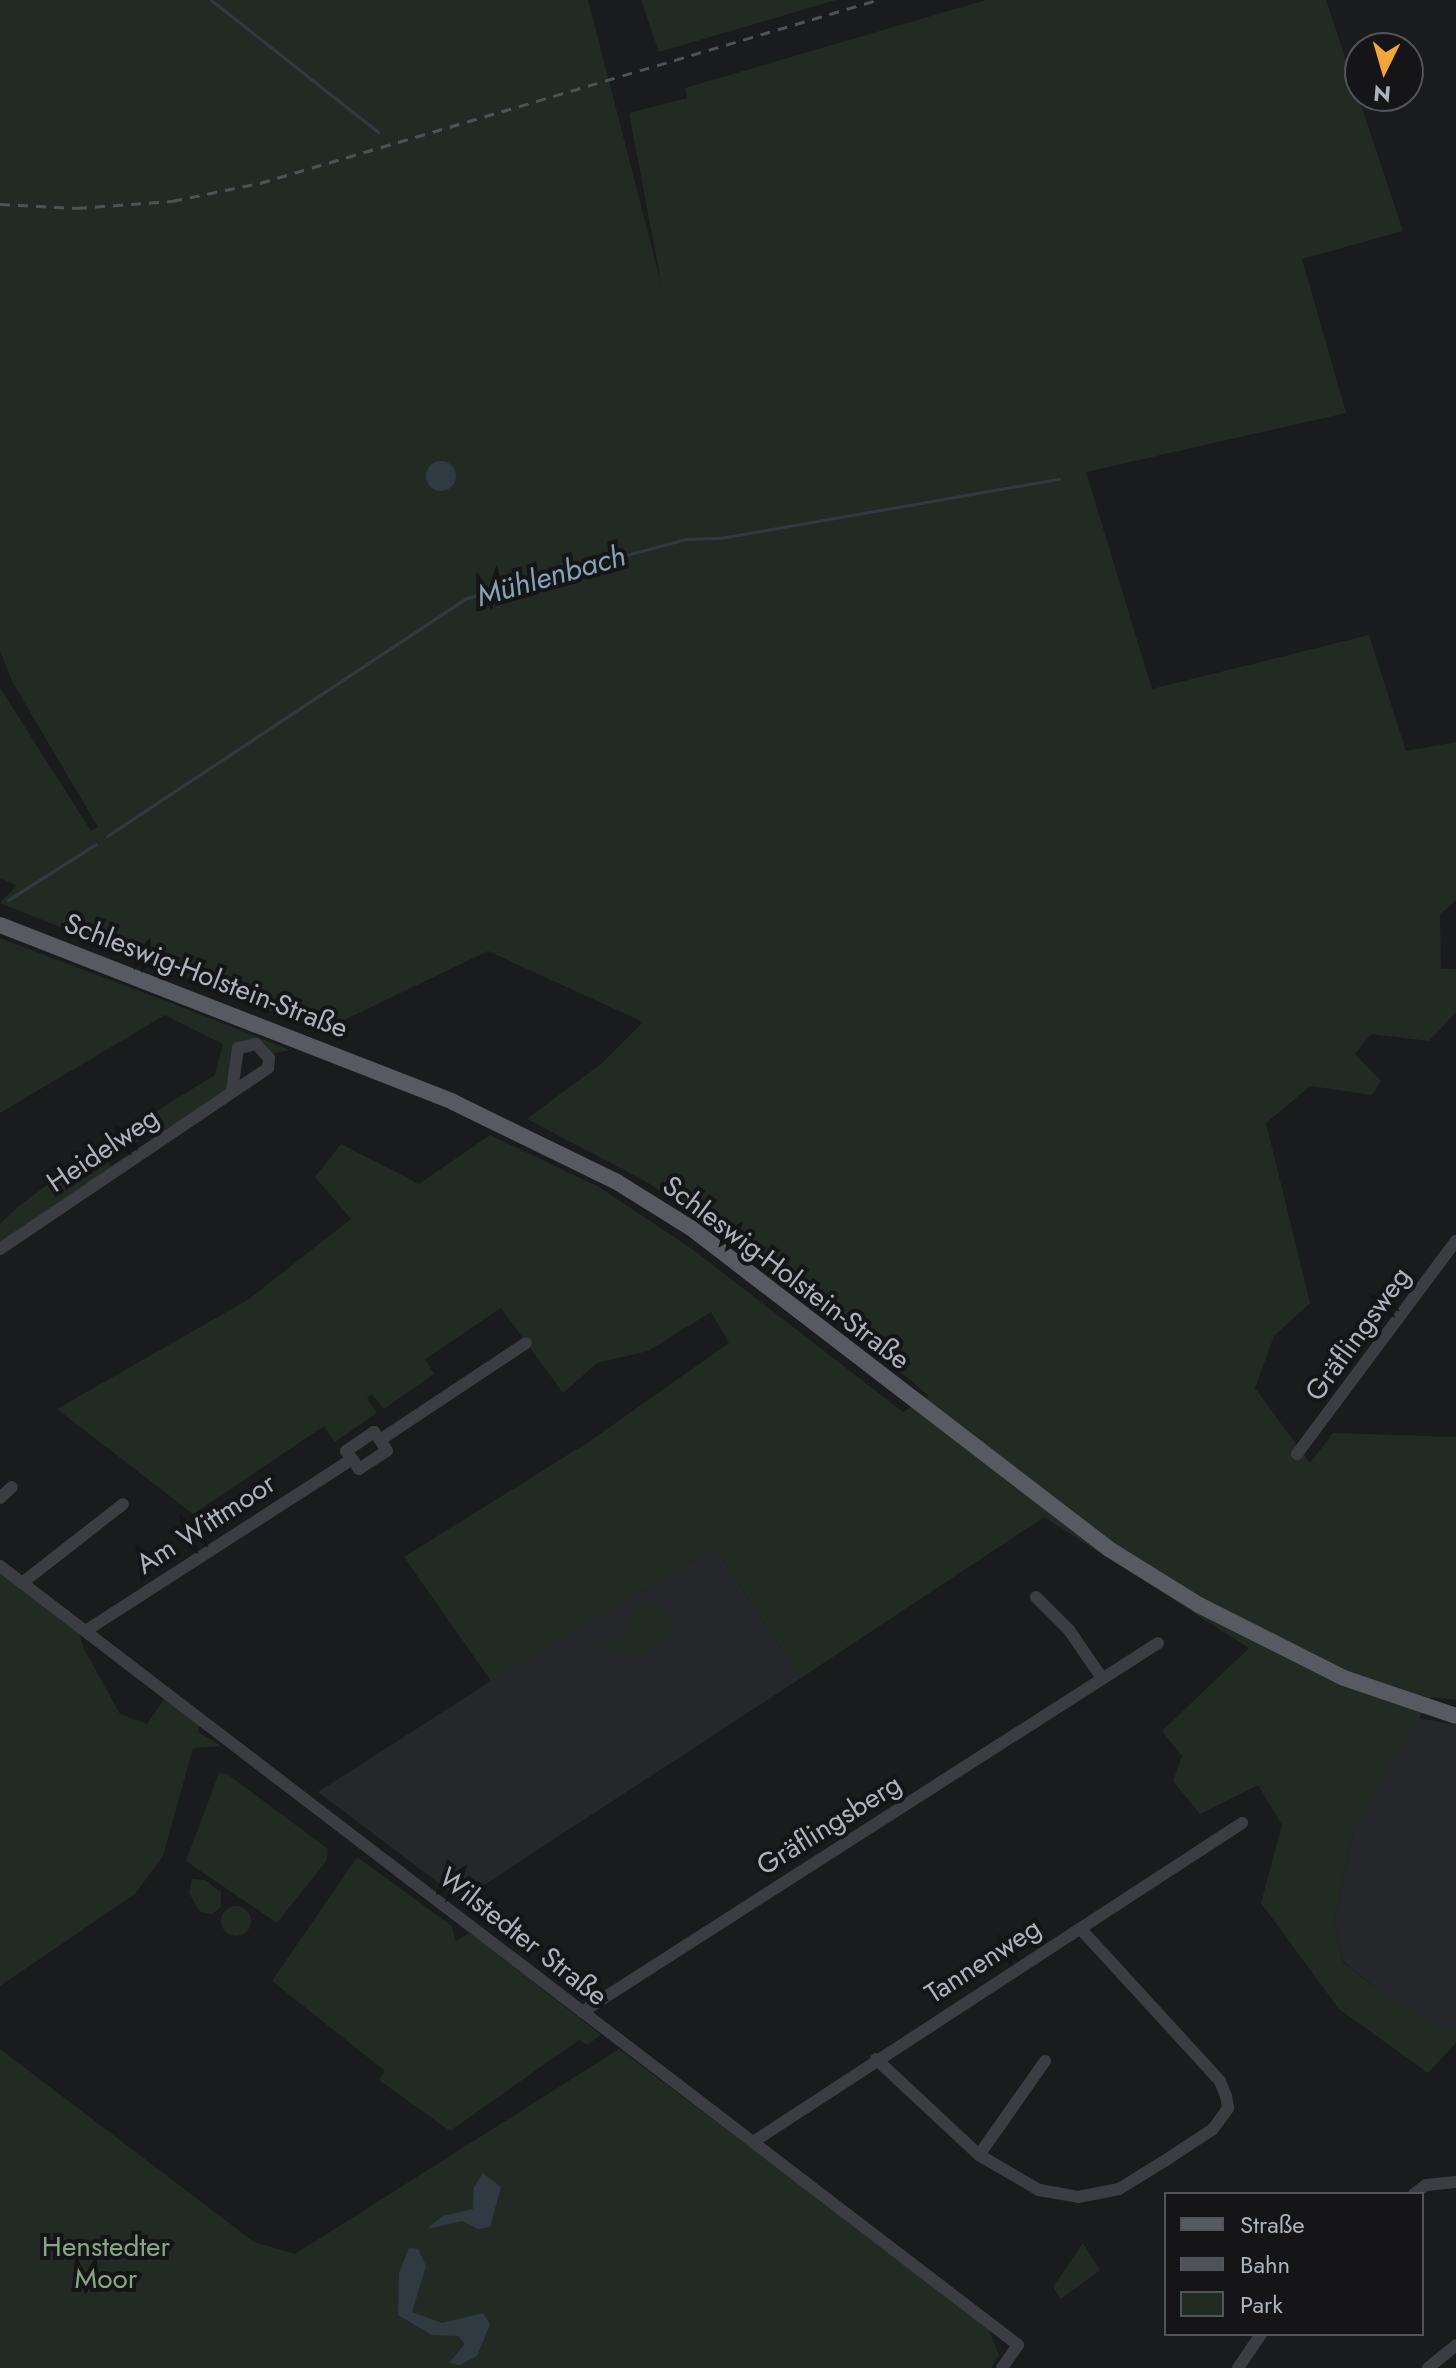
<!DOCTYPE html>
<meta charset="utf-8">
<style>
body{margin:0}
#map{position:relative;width:1456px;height:2368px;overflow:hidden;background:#1a1b1d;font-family:Jost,sans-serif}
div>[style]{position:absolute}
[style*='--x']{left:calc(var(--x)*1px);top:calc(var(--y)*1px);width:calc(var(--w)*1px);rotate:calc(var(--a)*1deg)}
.built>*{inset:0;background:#26272a}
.green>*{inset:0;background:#222b23}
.round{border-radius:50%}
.water>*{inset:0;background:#303b41}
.stream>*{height:3px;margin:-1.5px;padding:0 1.5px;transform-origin:1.5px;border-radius:1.5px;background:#303b41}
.minor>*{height:12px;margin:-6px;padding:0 6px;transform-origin:6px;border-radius:6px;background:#3b3d42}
.major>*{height:16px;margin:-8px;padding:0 8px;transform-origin:8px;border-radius:8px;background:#575a61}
.rail>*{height:3px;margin-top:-1.5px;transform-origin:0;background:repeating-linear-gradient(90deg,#4e5157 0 10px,transparent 0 18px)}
span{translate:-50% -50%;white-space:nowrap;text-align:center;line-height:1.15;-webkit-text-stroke:8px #151518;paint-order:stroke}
.street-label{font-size:28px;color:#adb3bc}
.park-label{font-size:28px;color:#85a784}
.water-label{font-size:30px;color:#85a3b6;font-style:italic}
.legend{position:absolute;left:1164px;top:2192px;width:260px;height:144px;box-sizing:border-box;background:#151518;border:2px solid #52545a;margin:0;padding:10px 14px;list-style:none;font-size:24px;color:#adb3bc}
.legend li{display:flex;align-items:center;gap:16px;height:40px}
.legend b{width:40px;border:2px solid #52545a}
.north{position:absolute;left:1344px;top:32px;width:80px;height:80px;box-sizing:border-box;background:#151518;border:2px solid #52545a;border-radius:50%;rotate:185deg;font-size:22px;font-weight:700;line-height:32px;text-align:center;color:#adb3bc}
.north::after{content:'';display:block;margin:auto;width:28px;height:36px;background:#f3a63c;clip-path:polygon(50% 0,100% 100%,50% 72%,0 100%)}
</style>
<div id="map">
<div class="built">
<i style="clip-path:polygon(715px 1548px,801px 1678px,461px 1900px,318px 1792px,491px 1681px)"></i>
<i style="clip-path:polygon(1418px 1718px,1456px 1725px,1456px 2029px,1438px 2028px,1384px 1995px,1343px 1961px,1334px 1924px,1353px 1832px)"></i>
</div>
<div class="green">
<i style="clip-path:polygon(0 0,588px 0,662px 287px,629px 113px,687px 98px,685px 88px,986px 0,1326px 0,1403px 231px,1302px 259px,1346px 413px,1086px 472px,1152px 689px,1369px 635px,1406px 751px,1456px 742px,1456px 900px,1440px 915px,1441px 969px,1456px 969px,1456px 1012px,1429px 1041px,1371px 1034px,1355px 1054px,1381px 1081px,1372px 1095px,1310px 1086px,1266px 1123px,1310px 1303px,1274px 1336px,1255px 1388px,1310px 1463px,1333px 1433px,1456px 1437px,1456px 1700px,1431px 1697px,1353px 1832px,1334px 1924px,1343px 1962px,1384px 1995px,1438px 2027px,1456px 2029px,1456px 2043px,1428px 2073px,1339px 2009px,1261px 1903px,1282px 1825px,1258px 1785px,1200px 1814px,1173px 1781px,1182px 1756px,1162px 1731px,1249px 1648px,1044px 1517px,801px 1678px,715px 1548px,491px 1681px,404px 1557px,590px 1441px,729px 1343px,711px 1312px,648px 1351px,597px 1363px,563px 1393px,501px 1308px,425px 1359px,434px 1374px,384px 1409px,372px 1394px,367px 1398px,377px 1413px,335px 1442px,324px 1426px,193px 1514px,57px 1409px,249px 1299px,351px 1219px,315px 1177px,341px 1144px,419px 1184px,490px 1135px,599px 1187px,692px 1249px,903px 1412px,929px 1396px,802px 1289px,647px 1182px,527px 1119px,602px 1063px,643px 1022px,488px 951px,321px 1031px,0 903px,17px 885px,0 878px,0 688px,91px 831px,98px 827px,13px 683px,0 651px)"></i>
<i style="clip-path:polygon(641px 0,836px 0,659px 52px)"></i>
<i style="clip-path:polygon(0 938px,176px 1005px,290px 1050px,271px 1054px,247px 1040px,229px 1090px,157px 1138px,151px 1132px,108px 1161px,112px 1168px,0 1244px,0 1224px,19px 1206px,92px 1151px,215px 1075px,223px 1044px,165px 1015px,0 1113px)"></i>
<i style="clip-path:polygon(0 1559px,73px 1614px,84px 1649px,120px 1714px,147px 1724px,165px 1698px,200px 1722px,198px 1732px,221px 1746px,193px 1748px,163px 1856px,135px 1894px,0 1986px)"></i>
<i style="clip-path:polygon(652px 1600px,665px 1610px,676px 1635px,637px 1657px,596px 1644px,622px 1638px,638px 1604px)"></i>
<i style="clip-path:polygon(219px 1773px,227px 1774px,328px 1849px,327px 1860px,277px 1923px,186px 1861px)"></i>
<i style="clip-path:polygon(357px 1857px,452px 1926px,455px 1941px,470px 1933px,601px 2035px,587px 2045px,579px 2040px,450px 2131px,379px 2080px,385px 2071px,272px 1981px)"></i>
<i style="clip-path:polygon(192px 1879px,205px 1880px,221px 1892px,221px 1907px,212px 1914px,200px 1912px,189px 1893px)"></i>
<i class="round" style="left:221px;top:1906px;width:30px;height:30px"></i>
<i style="clip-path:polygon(0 2049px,254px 2242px,295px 2254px,619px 2049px,987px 2325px,999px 2355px,991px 2368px,0 2368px)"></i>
<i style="clip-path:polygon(1083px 2243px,1100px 2270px,1061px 2299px,1053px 2287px)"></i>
</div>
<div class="water">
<i class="round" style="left:426px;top:461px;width:30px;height:30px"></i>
<i style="clip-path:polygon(483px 2173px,501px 2187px,490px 2227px,478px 2229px,462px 2221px,427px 2229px,443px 2216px,473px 2209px,474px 2187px)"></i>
<i style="clip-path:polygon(409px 2248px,418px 2249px,426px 2266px,412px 2312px,442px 2323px,483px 2313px,490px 2324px,477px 2356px,460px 2365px,449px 2363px,465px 2344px,458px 2336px,432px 2335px,398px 2315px,399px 2273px)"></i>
</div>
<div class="stream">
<i style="--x:211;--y:0;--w:213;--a:38.3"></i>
<i style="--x:107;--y:836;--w:432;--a:-33.5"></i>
<i style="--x:467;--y:598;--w:226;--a:-15.1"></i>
<i style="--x:685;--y:539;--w:35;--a:-2"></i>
<i style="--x:720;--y:538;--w:344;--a:-9.9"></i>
<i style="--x:8;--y:900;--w:104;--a:-32.5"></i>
</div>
<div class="minor">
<i style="--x:0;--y:1249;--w:323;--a:-34"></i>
<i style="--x:268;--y:1068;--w:10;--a:-84"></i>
<i style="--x:269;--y:1058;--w:19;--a:-133"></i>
<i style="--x:256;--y:1044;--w:18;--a:167"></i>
<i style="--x:238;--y:1048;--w:43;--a:97.9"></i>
<i style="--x:1297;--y:1454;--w:266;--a:-53.3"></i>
<i style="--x:352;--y:1459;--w:10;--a:-127"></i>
<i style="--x:346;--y:1451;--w:34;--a:-34"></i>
<i style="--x:374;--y:1432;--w:10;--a:53"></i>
<i style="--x:0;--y:1498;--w:16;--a:-43"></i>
<i style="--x:0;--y:1566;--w:1282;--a:37.42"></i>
<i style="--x:1018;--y:2345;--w:28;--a:125"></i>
<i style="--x:22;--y:1583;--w:128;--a:-38"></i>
<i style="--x:1036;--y:1597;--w:47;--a:45"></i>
<i style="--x:1069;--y:1630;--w:58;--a:55.5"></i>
<i style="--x:87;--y:1630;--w:315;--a:-32.8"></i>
<i style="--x:352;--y:1459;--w:12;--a:55"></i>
<i style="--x:359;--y:1469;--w:33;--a:-33"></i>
<i style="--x:387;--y:1451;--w:13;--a:-122"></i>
<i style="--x:380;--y:1440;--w:175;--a:-33.6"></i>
<i style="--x:582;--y:2012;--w:684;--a:-32.64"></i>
<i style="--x:876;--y:2059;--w:141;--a:43"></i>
<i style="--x:979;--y:2155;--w:69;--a:30.3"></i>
<i style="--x:1039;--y:2190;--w:40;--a:10"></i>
<i style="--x:1078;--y:2197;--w:42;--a:-11"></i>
<i style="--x:1119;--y:2189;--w:55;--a:-31.7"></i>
<i style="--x:1166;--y:2160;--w:56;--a:-33.4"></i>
<i style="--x:1213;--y:2129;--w:26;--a:-54"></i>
<i style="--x:1228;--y:2108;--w:12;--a:-99"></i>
<i style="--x:1226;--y:2096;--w:16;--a:-112"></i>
<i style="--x:1220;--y:2081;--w:207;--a:-132.5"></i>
<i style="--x:753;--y:2142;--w:584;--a:-33.12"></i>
<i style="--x:979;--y:2155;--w:115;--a:-54.9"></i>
<i style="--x:1414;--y:2194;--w:15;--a:-37"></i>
<i style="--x:1426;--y:2185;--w:30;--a:-6"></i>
<i style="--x:1238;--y:2368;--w:41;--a:-55.9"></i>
<i style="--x:1428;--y:2368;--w:36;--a:-39"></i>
</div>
<div class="major">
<i style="--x:0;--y:925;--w:486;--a:21.3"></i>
<i style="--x:453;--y:1102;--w:182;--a:26"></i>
<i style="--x:617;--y:1182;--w:87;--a:31.9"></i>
<i style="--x:691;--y:1228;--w:527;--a:37.52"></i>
<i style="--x:1109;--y:1549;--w:106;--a:31.9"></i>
<i style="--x:1199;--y:1605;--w:162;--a:26.7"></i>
<i style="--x:1344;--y:1678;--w:118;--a:18.7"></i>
</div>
<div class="rail">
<i style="--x:0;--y:204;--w:77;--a:3"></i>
<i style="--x:77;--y:208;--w:95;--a:-4.2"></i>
<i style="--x:172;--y:201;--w:90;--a:-11.6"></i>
<i style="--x:260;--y:183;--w:644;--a:-16.52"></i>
</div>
<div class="street-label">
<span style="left:206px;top:976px;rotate:21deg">Schleswig-Holstein-Straße</span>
<span style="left:103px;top:1150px;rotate:-34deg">Heidelweg</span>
<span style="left:786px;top:1273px;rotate:37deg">Schleswig-Holstein-Straße</span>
<span style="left:1358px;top:1334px;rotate:-54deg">Gräflingsweg</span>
<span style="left:206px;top:1524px;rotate:-33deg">Am Wittmoor</span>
<span style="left:829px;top:1825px;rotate:-32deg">Gräflingsberg</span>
<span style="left:523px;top:1937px;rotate:38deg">Wilstedter Straße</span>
<span style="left:983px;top:1961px;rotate:-33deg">Tannenweg</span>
</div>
<div class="park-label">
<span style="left:106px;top:2263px">Henstedter<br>Moor</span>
</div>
<div class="water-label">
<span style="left:551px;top:576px;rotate:-16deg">Mühlenbach</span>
</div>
<ul class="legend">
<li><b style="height:10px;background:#575a61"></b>Straße</li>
<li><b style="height:10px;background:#4e5157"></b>Bahn</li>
<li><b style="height:22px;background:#222b23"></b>Park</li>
</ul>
<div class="north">N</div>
</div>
